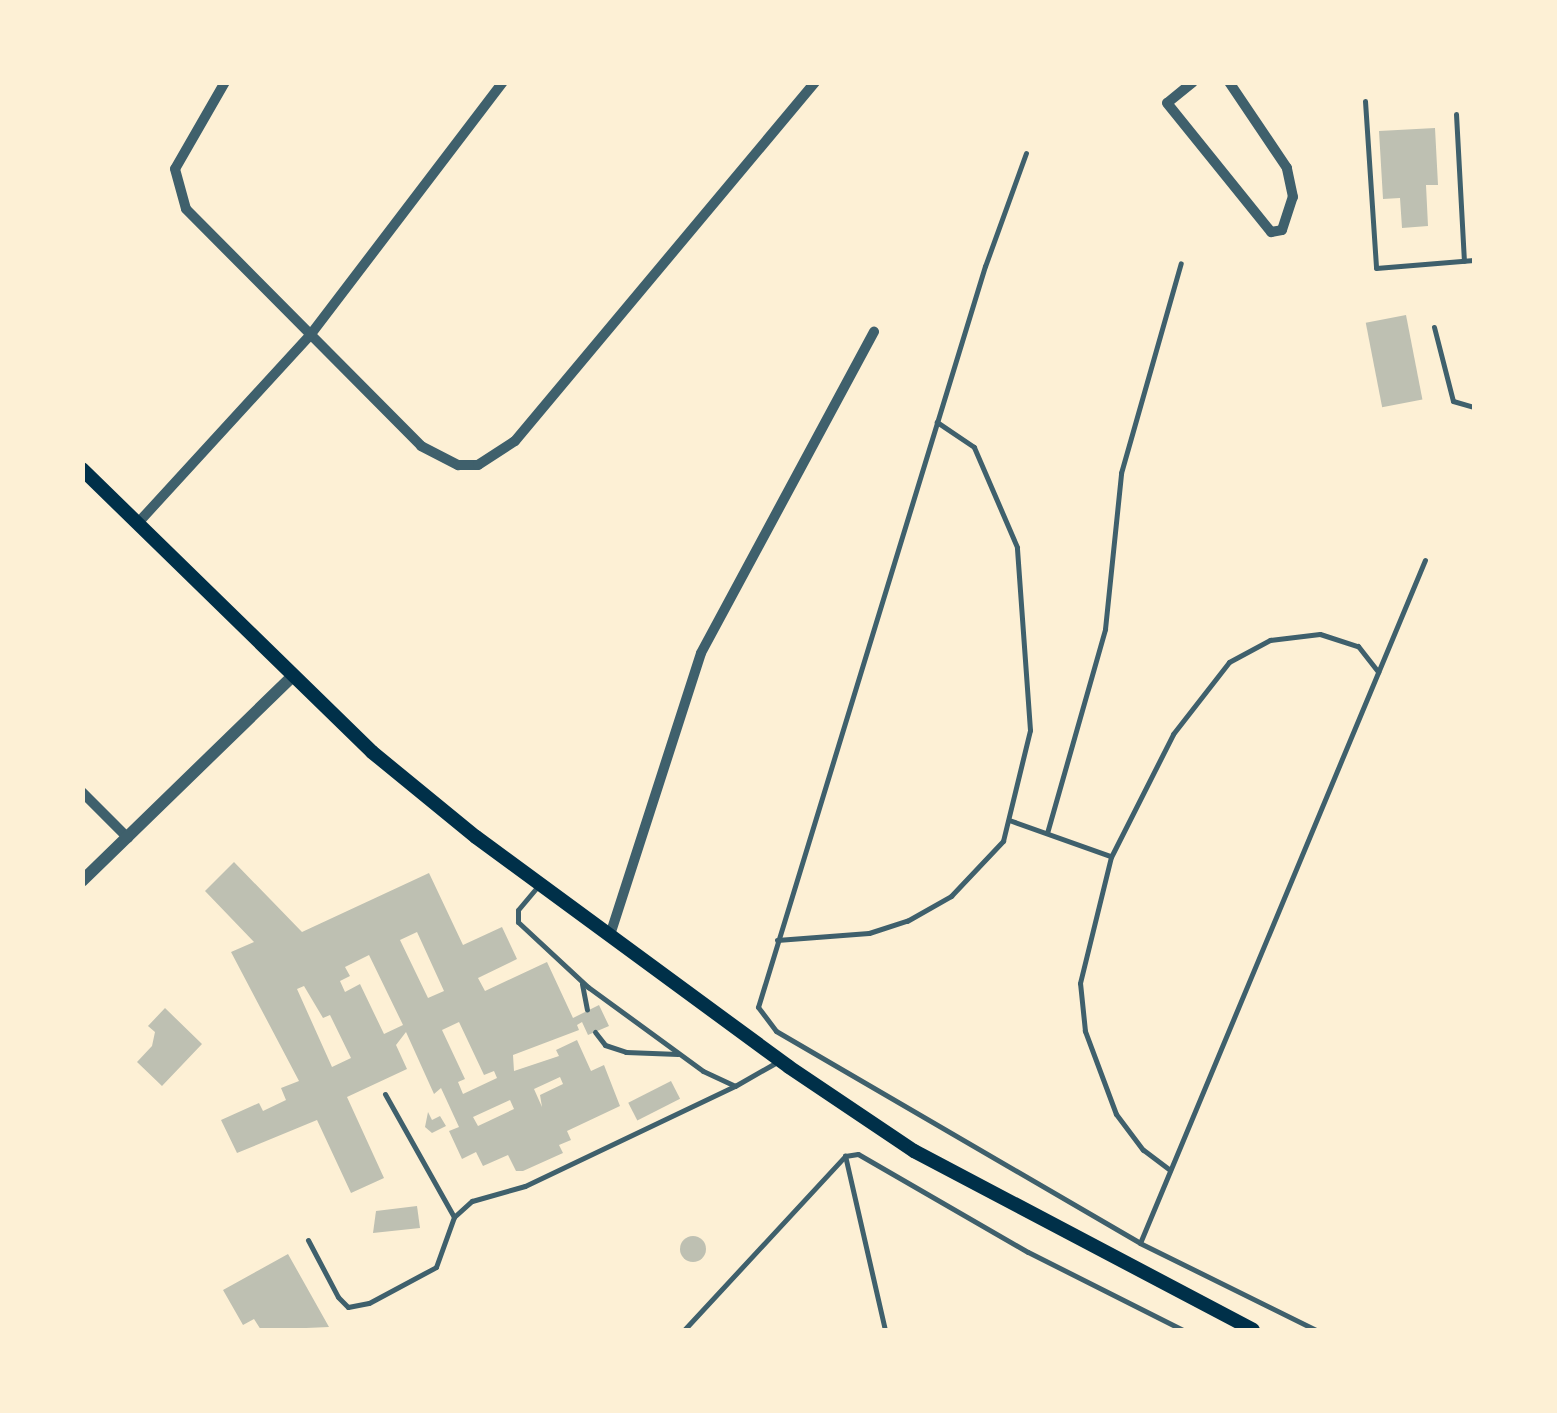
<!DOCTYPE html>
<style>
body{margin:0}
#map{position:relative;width:1557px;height:1413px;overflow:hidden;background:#fdf0d5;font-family:"Libre Baskerville",serif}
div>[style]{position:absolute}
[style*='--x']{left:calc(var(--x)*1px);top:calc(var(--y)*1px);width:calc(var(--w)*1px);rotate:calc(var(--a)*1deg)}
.building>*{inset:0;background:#bec0b2;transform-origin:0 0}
.round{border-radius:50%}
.service>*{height:5px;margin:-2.5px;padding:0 2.5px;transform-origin:2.5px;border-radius:2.5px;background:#3f606c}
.minor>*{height:10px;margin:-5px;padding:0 5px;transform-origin:5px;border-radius:5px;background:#3f606c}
.tertiary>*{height:12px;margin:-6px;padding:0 6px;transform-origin:6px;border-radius:6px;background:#3f606c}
.secondary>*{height:14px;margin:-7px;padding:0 7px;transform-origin:7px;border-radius:7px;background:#003049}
span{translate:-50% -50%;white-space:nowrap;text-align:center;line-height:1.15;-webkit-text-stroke:8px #fdf0d5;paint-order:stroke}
.frame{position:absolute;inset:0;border:85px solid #fdf0d5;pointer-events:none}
</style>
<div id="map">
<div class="building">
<i style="clip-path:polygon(1435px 128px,1438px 185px,1426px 185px,1428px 226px,1402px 228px,1400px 198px,1383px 199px,1379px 131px)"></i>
<i style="left:1406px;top:315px;width:86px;height:41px;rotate:79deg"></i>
<i style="clip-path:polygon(evenodd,234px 862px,302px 932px,429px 873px,463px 945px,502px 927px,517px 959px,478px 978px,485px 991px,547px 962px,573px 1018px,599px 1005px,609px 1026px,588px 1035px,582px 1022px,577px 1025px,579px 1030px,513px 1055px,514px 1071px,559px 1056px,556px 1050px,577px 1040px,591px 1071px,604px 1065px,620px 1106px,567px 1131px,571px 1140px,559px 1145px,563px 1153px,523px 1171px,516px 1171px,508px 1155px,483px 1166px,476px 1152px,462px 1159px,449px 1131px,459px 1127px,441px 1088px,434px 1094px,406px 1032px,396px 1045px,407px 1069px,347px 1097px,384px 1178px,351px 1193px,317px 1120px,237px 1153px,221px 1120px,259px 1103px,263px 1111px,286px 1100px,281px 1088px,299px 1081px,231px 952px,254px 942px,205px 891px,234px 862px,417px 932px,444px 991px,428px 998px,400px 940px,417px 932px,234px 862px,369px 955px,403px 1025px,384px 1034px,360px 984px,345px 992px,340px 981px,350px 976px,345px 967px,369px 955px,234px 862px,304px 986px,323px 1018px,330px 1015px,351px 1058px,332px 1067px,297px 989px,304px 986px,234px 862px,459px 1022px,484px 1075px,494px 1071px,497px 1078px,463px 1094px,458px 1082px,465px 1079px,442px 1030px,459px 1022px,234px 862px,560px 1077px,563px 1084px,540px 1095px,542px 1107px,534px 1089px,560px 1077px,234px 862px,510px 1100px,514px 1109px,478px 1126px,473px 1117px,510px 1100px)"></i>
<i style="clip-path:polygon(165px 1008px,202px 1044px,162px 1086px,137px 1062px,152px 1046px,155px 1032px,148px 1026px)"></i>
<i style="left:671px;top:1081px;width:20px;height:48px;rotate:63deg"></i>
<i style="clip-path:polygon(428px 1112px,432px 1120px,440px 1116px,446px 1126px,432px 1133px,425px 1127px)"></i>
<i style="clip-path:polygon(417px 1206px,420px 1228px,373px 1233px,376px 1211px)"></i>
<i class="round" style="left:680px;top:1236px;width:26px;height:26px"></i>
<i style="clip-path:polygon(288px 1254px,329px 1327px,261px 1330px,254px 1319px,243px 1325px,223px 1290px)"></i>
</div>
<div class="service">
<i style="--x:1365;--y:101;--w:167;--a:86.2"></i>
<i style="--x:1376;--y:268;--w:98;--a:-4.7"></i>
<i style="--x:1456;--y:114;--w:147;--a:86.9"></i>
<i style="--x:1026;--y:153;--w:120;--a:109.9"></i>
<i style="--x:985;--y:266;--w:775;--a:107.03"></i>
<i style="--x:758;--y:1007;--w:30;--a:53"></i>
<i style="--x:776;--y:1031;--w:421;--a:30.2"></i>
<i style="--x:1434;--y:327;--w:76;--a:75.6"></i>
<i style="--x:1453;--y:401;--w:22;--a:16"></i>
<i style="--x:1009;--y:820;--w:107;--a:19.6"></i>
<i style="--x:1047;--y:833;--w:212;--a:-74.1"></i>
<i style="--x:1105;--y:629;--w:157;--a:-84.1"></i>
<i style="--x:1121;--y:473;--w:218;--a:-74.1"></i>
<i style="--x:538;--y:886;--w:31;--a:130"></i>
<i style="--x:518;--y:910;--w:12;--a:90"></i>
<i style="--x:518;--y:922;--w:96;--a:42.9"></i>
<i style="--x:588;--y:987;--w:142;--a:36.1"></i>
<i style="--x:703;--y:1071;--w:35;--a:25"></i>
<i style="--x:735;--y:1086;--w:48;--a:-29.7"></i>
<i style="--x:777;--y:940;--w:92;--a:-4.4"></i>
<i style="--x:869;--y:933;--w:40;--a:-18"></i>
<i style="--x:907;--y:921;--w:51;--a:-29.6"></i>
<i style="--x:951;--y:896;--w:76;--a:-46.6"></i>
<i style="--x:1003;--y:841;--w:114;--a:-76.3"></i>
<i style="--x:1030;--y:730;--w:183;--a:-94.1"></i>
<i style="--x:1017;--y:547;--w:109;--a:-113.3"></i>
<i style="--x:974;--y:447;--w:45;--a:-146"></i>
<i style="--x:582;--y:984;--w:26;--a:79"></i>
<i style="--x:595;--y:1032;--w:16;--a:52"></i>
<i style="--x:605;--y:1045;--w:22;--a:18"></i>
<i style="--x:626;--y:1052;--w:52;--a:2.2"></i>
<i style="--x:385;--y:1094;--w:141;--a:60.7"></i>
<i style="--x:1170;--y:1170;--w:34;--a:-143"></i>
<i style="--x:1143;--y:1150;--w:45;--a:-126.9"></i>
<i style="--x:1116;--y:1114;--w:89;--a:-110.5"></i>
<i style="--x:1085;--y:1031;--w:48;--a:-95.9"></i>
<i style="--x:1080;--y:983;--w:130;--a:-76.2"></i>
<i style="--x:1111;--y:857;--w:138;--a:-63.2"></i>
<i style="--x:1173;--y:734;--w:91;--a:-52.1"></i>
<i style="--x:1229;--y:662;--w:47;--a:-28.2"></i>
<i style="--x:1270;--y:640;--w:50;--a:-6.8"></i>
<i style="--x:1320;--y:634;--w:40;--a:18"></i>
<i style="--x:1358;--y:646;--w:33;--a:52"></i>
<i style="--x:308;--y:1240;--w:64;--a:62.2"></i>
<i style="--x:338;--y:1297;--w:14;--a:45"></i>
<i style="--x:348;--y:1307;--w:21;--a:-11"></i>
<i style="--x:369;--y:1303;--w:76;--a:-28.2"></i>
<i style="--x:436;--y:1267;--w:53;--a:-70.2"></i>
<i style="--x:454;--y:1217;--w:24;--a:-42"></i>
<i style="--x:472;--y:1201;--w:55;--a:-15.8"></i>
<i style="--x:525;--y:1186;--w:233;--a:-25.5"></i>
<i style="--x:684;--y:1330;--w:236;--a:-47.2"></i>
<i style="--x:885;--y:1330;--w:179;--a:-102.9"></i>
<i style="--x:845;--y:1156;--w:13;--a:-9"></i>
<i style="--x:858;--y:1154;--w:196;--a:30"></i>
<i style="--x:1028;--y:1252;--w:174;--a:26.7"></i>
<i style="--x:1316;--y:1330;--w:196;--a:-153.7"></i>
<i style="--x:1140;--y:1243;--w:740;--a:-67.35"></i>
</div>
<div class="minor">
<i style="--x:225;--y:82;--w:100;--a:119.9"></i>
<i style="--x:175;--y:169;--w:41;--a:74.6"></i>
<i style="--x:186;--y:209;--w:334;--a:45.2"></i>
<i style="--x:421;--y:446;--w:42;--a:27.2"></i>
<i style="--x:458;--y:465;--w:20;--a:0"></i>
<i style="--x:478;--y:465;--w:44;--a:-33"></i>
<i style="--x:515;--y:441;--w:468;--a:-50.1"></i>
<i style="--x:1193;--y:82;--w:33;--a:141"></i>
<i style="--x:1167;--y:103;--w:166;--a:51.1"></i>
<i style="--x:1271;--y:232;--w:11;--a:-10"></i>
<i style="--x:1282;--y:230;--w:35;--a:-72"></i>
<i style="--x:1293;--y:197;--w:30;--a:-102"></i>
<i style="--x:1287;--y:168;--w:104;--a:-124"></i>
<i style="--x:137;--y:524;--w:258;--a:-47.5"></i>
<i style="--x:311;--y:334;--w:317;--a:-52.7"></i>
<i style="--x:82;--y:792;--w:65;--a:45"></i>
<i style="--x:610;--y:935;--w:296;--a:-72.1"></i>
<i style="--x:701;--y:653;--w:365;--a:-61.7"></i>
</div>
<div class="tertiary">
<i style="--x:82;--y:881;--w:294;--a:-44.2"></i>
</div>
<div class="secondary">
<i style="--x:82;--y:469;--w:405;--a:44.3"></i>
<i style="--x:372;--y:752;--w:134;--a:39.3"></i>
<i style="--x:476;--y:837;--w:388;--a:36.3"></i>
<i style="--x:789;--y:1067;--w:151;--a:33.9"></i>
<i style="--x:914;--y:1151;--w:383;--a:27.8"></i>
</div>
<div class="frame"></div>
</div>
